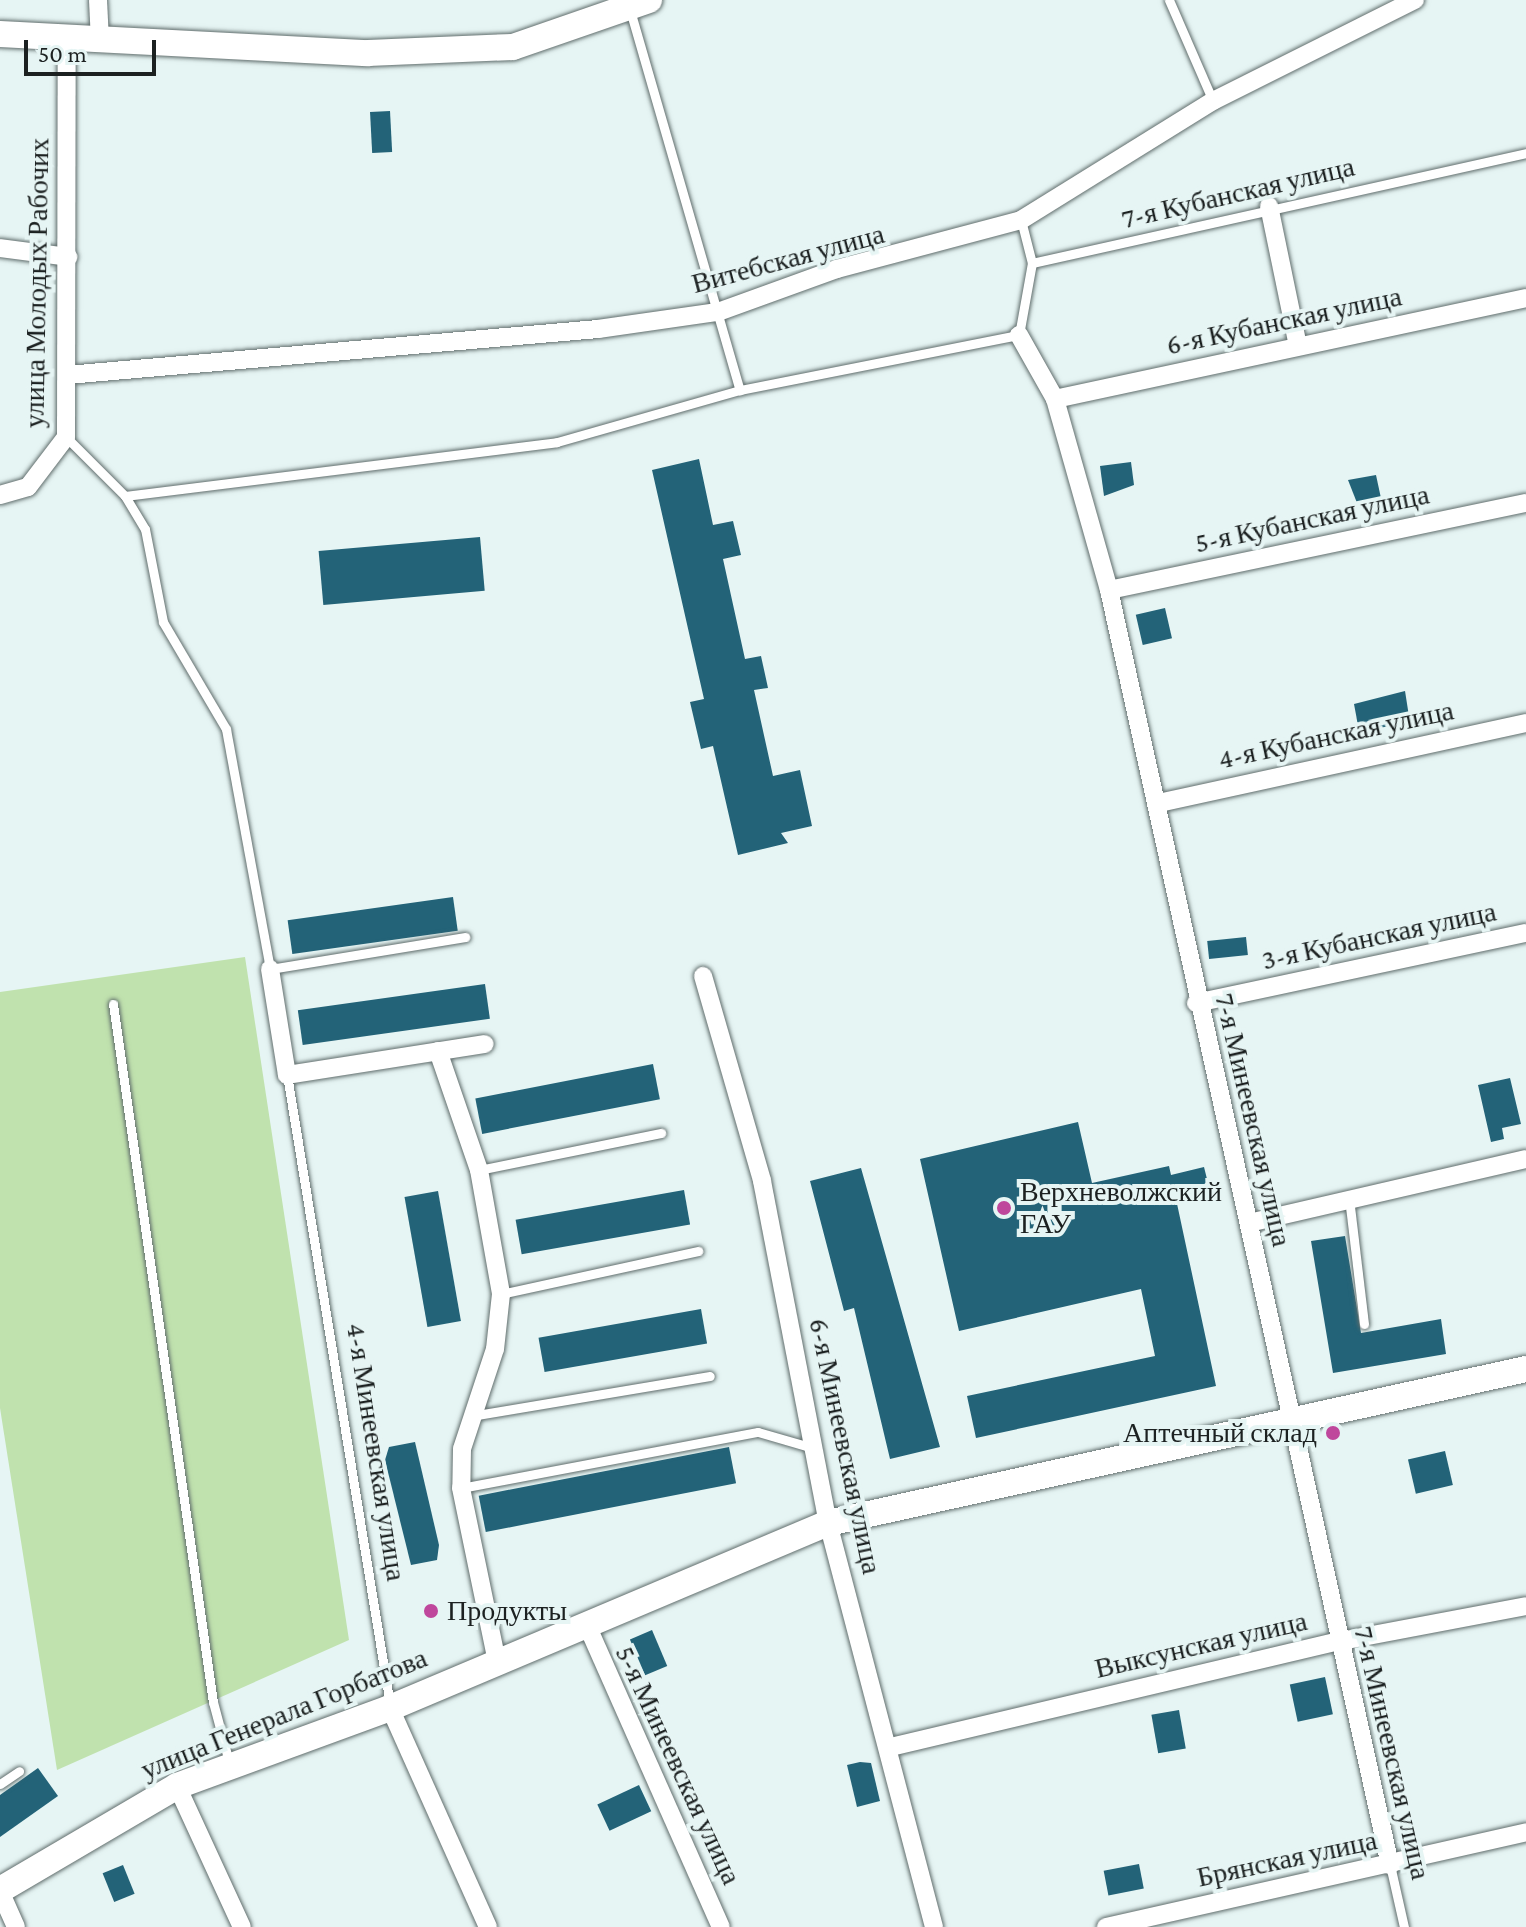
<!DOCTYPE html>
<meta charset="utf-8">
<style>
body{margin:0}
#map{position:relative;width:1526px;height:1927px;overflow:hidden;background:#e6f5f4;font-family:"Crimson Pro",serif}
div>[style]{position:absolute}
[style*='--x']{left:calc(var(--x)*1px);top:calc(var(--y)*1px);width:calc(var(--w)*1px);rotate:calc(var(--a)*1deg)}
.green>*{inset:0;background:#c0e2ae}
.building>*{inset:0;background:#236378;transform-origin:0 0}
.roads{filter:drop-shadow(0 0 2px #606d6c) drop-shadow(0 0 2px #606d6c)}
.lane>*{height:9px;margin:-4.5px;padding:0 4.5px;transform-origin:4.5px;border-radius:4.5px;background:#fff}
.street>*{height:18px;margin:-9px;padding:0 9px;transform-origin:9px;border-radius:9px;background:#fff}
.secondary>*{height:26px;margin:-13px;padding:0 13px;transform-origin:13px;border-radius:13px;background:#fff}
.dots>*{width:22px;height:22px;translate:-50% -50%;box-sizing:border-box;border:4px solid #e6f5f4;border-radius:50%}
span{translate:-50% -50%;white-space:nowrap;text-align:center;line-height:1.15;-webkit-text-stroke:8px #e6f5f4;paint-order:stroke}
.street-label{font-size:28px;color:#1c2121}
.poi-label{font-size:28px;color:#1c2121}
.left{translate:0 -50%;text-align:left}
.right{translate:-100% -50%;text-align:right}
.scale{position:absolute;left:24px;top:40px;width:132px;height:36px;box-sizing:border-box;border:4px solid #1c2121;border-top:0;padding-left:10px;font-size:24px;line-height:28px;white-space:nowrap;color:#1c2121;-webkit-text-stroke:6px #e6f5f4;paint-order:stroke}
</style>
<div id="map">
<div class="green">
<i style="clip-path:polygon(245px 957px,349px 1640px,57px 1770px,0 1408px,0 992px)"></i>
</div>
<div class="building">
<i style="left:390px;top:111px;width:41px;height:20px;rotate:87deg"></i>
<i style="clip-path:polygon(699px 459px,713px 525px,733px 521px,741px 555px,723px 559px,745px 659px,761px 656px,768px 688px,754px 690px,773px 776px,800px 770px,812px 826px,781px 833px,788px 843px,738px 855px,713px 746px,701px 749px,690px 702px,704px 699px,652px 470px)"></i>
<i style="clip-path:polygon(1131px 462px,1134px 485px,1104px 496px,1100px 466px)"></i>
<i style="clip-path:polygon(1376px 475px,1382px 503px,1359px 508px,1348px 480px)"></i>
<i style="left:480px;top:537px;width:54px;height:162px;rotate:85deg"></i>
<i style="left:1165px;top:608px;width:31px;height:30px;rotate:77deg"></i>
<i style="clip-path:polygon(1405px 691px,1410px 723px,1359px 731px,1354px 704px)"></i>
<i style="left:453px;top:897px;width:34px;height:167px;rotate:82deg"></i>
<i style="left:1246px;top:937px;width:18px;height:39px;rotate:84deg"></i>
<i style="left:485px;top:984px;width:35px;height:189px;rotate:82deg"></i>
<i style="left:653px;top:1064px;width:36px;height:181px;rotate:79deg"></i>
<i style="clip-path:polygon(1510px 1078px,1521px 1124px,1502px 1128px,1504px 1139px,1491px 1142px,1478px 1085px)"></i>
<i style="clip-path:polygon(1078px 1122px,1092px 1183px,1169px 1166px,1171px 1175px,1204px 1167px,1210px 1191px,1176px 1199px,1216px 1386px,976px 1438px,967px 1396px,1155px 1356px,1141px 1289px,959px 1331px,920px 1159px)"></i>
<i style="clip-path:polygon(861px 1168px,940px 1447px,890px 1459px,854px 1308px,844px 1311px,810px 1181px)"></i>
<i style="left:684px;top:1190px;width:35px;height:171px;rotate:80deg"></i>
<i style="left:438px;top:1191px;width:132px;height:34px;rotate:80deg"></i>
<i style="clip-path:polygon(1345px 1236px,1361px 1333px,1441px 1319px,1446px 1354px,1333px 1373px,1311px 1241px)"></i>
<i style="left:701px;top:1309px;width:35px;height:165px;rotate:80deg"></i>
<i style="clip-path:polygon(415px 1442px,439px 1545px,437px 1560px,411px 1565px,385px 1460px,389px 1447px)"></i>
<i style="left:729px;top:1447px;width:37px;height:255px;rotate:79deg"></i>
<i style="left:1445px;top:1451px;width:35px;height:38px;rotate:77deg"></i>
<i style="left:652px;top:1630px;width:39px;height:24px;rotate:67deg"></i>
<i style="left:1325px;top:1677px;width:38px;height:36px;rotate:78deg"></i>
<i style="left:1179px;top:1710px;width:39px;height:28px;rotate:80deg"></i>
<i style="clip-path:polygon(860px 1762px,871px 1763px,880px 1801px,857px 1807px,847px 1765px)"></i>
<i style="clip-path:polygon(38px 1768px,58px 1796px,0 1837px,0 1795px)"></i>
<i style="left:639px;top:1785px;width:29px;height:46px;rotate:65deg"></i>
<i style="left:1139px;top:1864px;width:25px;height:36px;rotate:79deg"></i>
<i style="left:123px;top:1865px;width:31px;height:22px;rotate:68deg"></i>
</div>
<div class="roads">
<div class="lane">
<i style="--x:1169;--y:0;--w:110;--a:66.5"></i>
<i style="--x:630;--y:10;--w:396;--a:73.9"></i>
<i style="--x:740;--y:390;--w:284;--a:-11.2"></i>
<i style="--x:1019;--y:335;--w:73;--a:-79.8"></i>
<i style="--x:1032;--y:263;--w:506;--a:-12.55"></i>
<i style="--x:1021;--y:220;--w:44;--a:75.7"></i>
<i style="--x:66;--y:437;--w:83;--a:45"></i>
<i style="--x:125;--y:496;--w:435;--a:-7.1"></i>
<i style="--x:557;--y:442;--w:190;--a:-15.9"></i>
<i style="--x:125;--y:496;--w:39;--a:59"></i>
<i style="--x:145;--y:529;--w:95;--a:79"></i>
<i style="--x:163;--y:622;--w:124;--a:59.5"></i>
<i style="--x:226;--y:729;--w:244;--a:79.6"></i>
<i style="--x:270;--y:969;--w:198;--a:-9.3"></i>
<i style="--x:113;--y:1004;--w:705;--a:81.85"></i>
<i style="--x:213;--y:1702;--w:62;--a:75.1"></i>
<i style="--x:287;--y:1075;--w:638;--a:80.71"></i>
<i style="--x:479;--y:1170;--w:186;--a:-11.5"></i>
<i style="--x:1349;--y:1198;--w:127;--a:83.2"></i>
<i style="--x:501;--y:1294;--w:202;--a:-12.3"></i>
<i style="--x:477;--y:1415;--w:236;--a:-9.5"></i>
<i style="--x:461;--y:1488;--w:302;--a:-10.7"></i>
<i style="--x:758;--y:1432;--w:57;--a:16.2"></i>
<i style="--x:0;--y:1784;--w:23;--a:-34"></i>
<i style="--x:1390;--y:1865;--w:64;--a:77.3"></i>
</div>
<div class="street">
<i style="--x:98;--y:0;--w:41;--a:87.2"></i>
<i style="--x:1269;--y:206;--w:143;--a:78.3"></i>
<i style="--x:0;--y:248;--w:69;--a:7.5"></i>
<i style="--x:1019;--y:335;--w:73;--a:60.6"></i>
<i style="--x:1055;--y:399;--w:198;--a:74.2"></i>
<i style="--x:1109;--y:590;--w:1306;--a:77.57"></i>
<i style="--x:67;--y:375;--w:533;--a:-4.95"></i>
<i style="--x:598;--y:329;--w:121;--a:-8.1"></i>
<i style="--x:718;--y:312;--w:127;--a:-19.9"></i>
<i style="--x:837;--y:269;--w:190;--a:-14.9"></i>
<i style="--x:1021;--y:220;--w:226;--a:-31.8"></i>
<i style="--x:1213;--y:101;--w:226;--a:-26.6"></i>
<i style="--x:1055;--y:399;--w:482;--a:-12.1"></i>
<i style="--x:0;--y:495;--w:29;--a:-16"></i>
<i style="--x:28;--y:487;--w:63;--a:-52.8"></i>
<i style="--x:66;--y:437;--w:397;--a:-89.9"></i>
<i style="--x:1109;--y:590;--w:426;--a:-11.8"></i>
<i style="--x:1159;--y:803;--w:376;--a:-12.3"></i>
<i style="--x:270;--y:969;--w:107;--a:80.9"></i>
<i style="--x:287;--y:1075;--w:200;--a:-8.9"></i>
<i style="--x:703;--y:976;--w:213;--a:73.9"></i>
<i style="--x:762;--y:1181;--w:348;--a:79.1"></i>
<i style="--x:828;--y:1523;--w:418;--a:75.3"></i>
<i style="--x:1196;--y:1003;--w:337;--a:-12"></i>
<i style="--x:438;--y:1051;--w:126;--a:71"></i>
<i style="--x:479;--y:1170;--w:126;--a:79.9"></i>
<i style="--x:501;--y:1294;--w:55;--a:96.2"></i>
<i style="--x:495;--y:1349;--w:105;--a:108.3"></i>
<i style="--x:462;--y:1449;--w:39;--a:91"></i>
<i style="--x:461;--y:1488;--w:178;--a:78.3"></i>
<i style="--x:1249;--y:1223;--w:284;--a:-13"></i>
<i style="--x:587;--y:1625;--w:330;--a:66.1"></i>
<i style="--x:390;--y:1708;--w:240;--a:65.9"></i>
<i style="--x:891;--y:1747;--w:457;--a:-13.3"></i>
<i style="--x:1336;--y:1642;--w:193;--a:-10.7"></i>
<i style="--x:177;--y:1786;--w:155;--a:65.3"></i>
<i style="--x:0;--y:1891;--w:39;--a:66"></i>
<i style="--x:1106;--y:1927;--w:431;--a:-12.7"></i>
</div>
<div class="secondary">
<i style="--x:0;--y:34;--w:368;--a:3"></i>
<i style="--x:368;--y:53;--w:145;--a:-2.4"></i>
<i style="--x:513;--y:47;--w:144;--a:-19.1"></i>
<i style="--x:0;--y:1890;--w:205;--a:-30.4"></i>
<i style="--x:177;--y:1786;--w:227;--a:-20.1"></i>
<i style="--x:390;--y:1708;--w:475;--a:-22.9"></i>
<i style="--x:828;--y:1523;--w:715;--a:-12.44"></i>
</div>
</div>
<div class="dots">
<i style="left:1004px;top:1208px;background:#bf479c"></i>
<i style="left:1333px;top:1433px;background:#bf479c"></i>
<i style="left:431px;top:1611px;background:#bf479c"></i>
</div>
<div class="street-label">
<span style="left:1238px;top:193px;rotate:-13deg">7-я Кубанская улица</span>
<span style="left:788px;top:259px;rotate:-15deg">Витебская улица</span>
<span style="left:37px;top:283px;rotate:-89deg">улица Молодых Рабочих</span>
<span style="left:1284px;top:321px;rotate:-12deg">6-я Кубанская улица</span>
<span style="left:1312px;top:519px;rotate:-12deg">5-я Кубанская улица</span>
<span style="left:1336px;top:735px;rotate:-12deg">4-я Кубанская улица</span>
<span style="left:1379px;top:936px;rotate:-12deg">3-я Кубанская улица</span>
<span style="left:1253px;top:1120px;rotate:77deg">7-я Минеевская улица</span>
<span style="left:845px;top:1446px;rotate:78deg">6-я Минеевская улица</span>
<span style="left:376px;top:1452px;rotate:81deg">4-я Минеевская улица</span>
<span style="left:1201px;top:1645px;rotate:-13deg">Выксунская улица</span>
<span style="left:284px;top:1714px;rotate:-22deg">улица Генерала Горбатова</span>
<span style="left:1392px;top:1753px;rotate:77deg">7-я Минеевская улица</span>
<span style="left:678px;top:1765px;rotate:65deg">5-я Минеевская улица</span>
<span style="left:1287px;top:1859px;rotate:-12deg">Брянская улица</span>
</div>
<div class="poi-label">
<span class="left" style="left:1020px;top:1208px">Верхневолжский<br>ГАУ</span>
<span class="right" style="left:1317px;top:1433px">Аптечный склад</span>
<span class="left" style="left:447px;top:1611px">Продукты</span>
</div>
<div class="scale">50 m</div>
</div>
